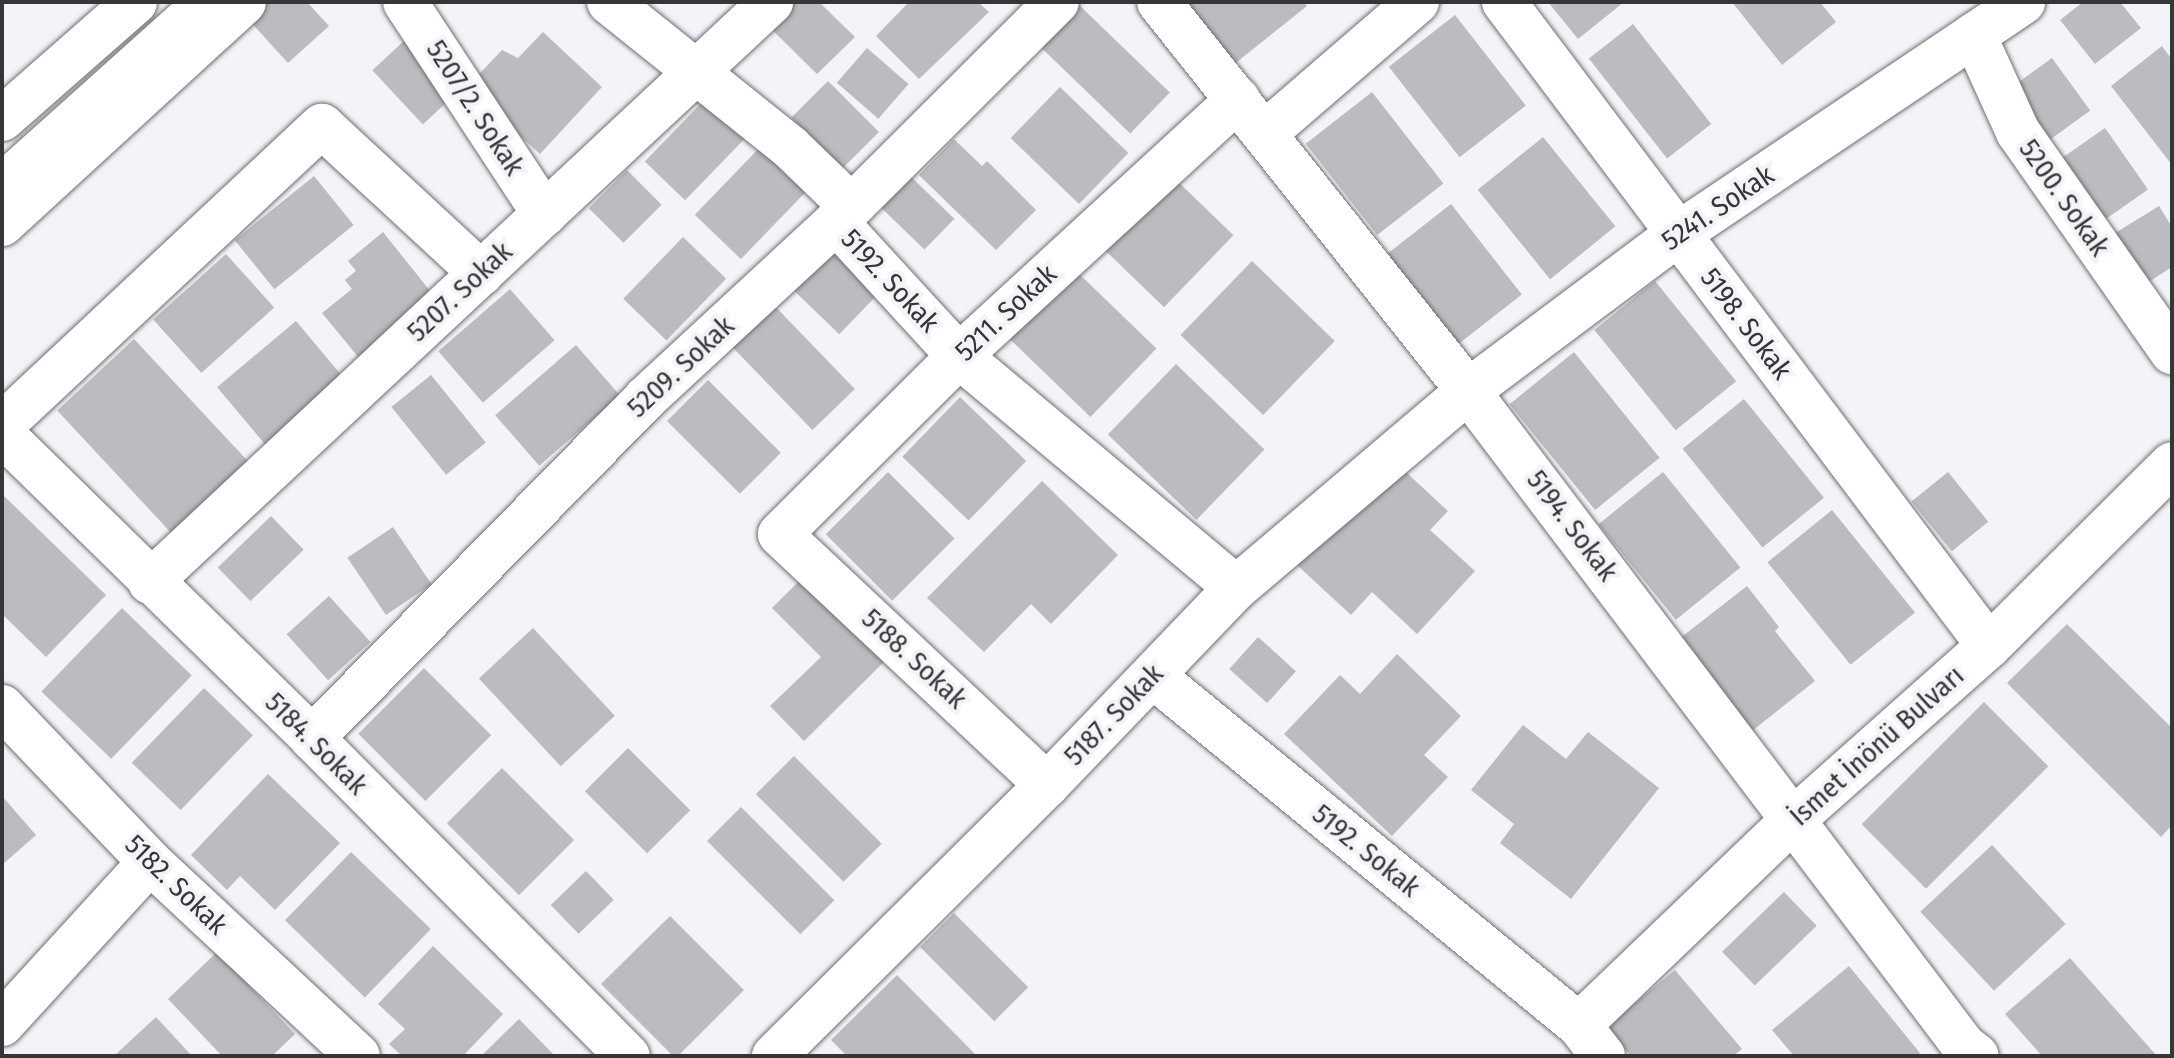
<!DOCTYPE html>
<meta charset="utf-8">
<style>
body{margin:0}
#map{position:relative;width:2174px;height:1058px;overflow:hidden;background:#f2f4f8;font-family:"Fira Sans Condensed",sans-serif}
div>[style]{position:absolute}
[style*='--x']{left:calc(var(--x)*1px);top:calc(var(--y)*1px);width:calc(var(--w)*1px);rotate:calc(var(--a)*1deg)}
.building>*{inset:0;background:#babcbf;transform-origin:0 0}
.roads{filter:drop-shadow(0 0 2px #6e6f72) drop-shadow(0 0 2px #6e6f72)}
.minor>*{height:44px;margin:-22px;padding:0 22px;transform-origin:22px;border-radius:22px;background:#fff}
.highway>*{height:44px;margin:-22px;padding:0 22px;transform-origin:22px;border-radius:22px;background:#fff}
span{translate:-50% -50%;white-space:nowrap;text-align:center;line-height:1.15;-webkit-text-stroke:8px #f2f4f8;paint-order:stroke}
.street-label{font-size:28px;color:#353637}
.frame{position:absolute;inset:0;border:4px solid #353637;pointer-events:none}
</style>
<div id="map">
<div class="building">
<i style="clip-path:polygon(261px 2px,307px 2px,329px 26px,288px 63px,245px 16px)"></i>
<i style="clip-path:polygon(780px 2px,819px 2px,855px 37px,817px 74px,762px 20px)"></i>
<i style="clip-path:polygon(909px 2px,978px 2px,989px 12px,919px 79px,876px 36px)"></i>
<i style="clip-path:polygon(1182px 2px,1304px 2px,1307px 6px,1233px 65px)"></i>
<i style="clip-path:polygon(1548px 2px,1624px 2px,1578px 39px)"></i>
<i style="clip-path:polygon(1732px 2px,1820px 2px,1836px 22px,1782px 65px)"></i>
<i style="clip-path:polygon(2083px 2px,2120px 2px,2141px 28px,2095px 64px,2060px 20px)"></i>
<i style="left:1077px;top:3px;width:129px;height:57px;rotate:44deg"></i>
<i style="left:1455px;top:15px;width:115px;height:84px;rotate:52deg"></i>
<i style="left:1633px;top:24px;width:127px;height:56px;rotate:52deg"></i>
<i style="clip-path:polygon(543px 32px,602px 87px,540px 154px,467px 87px,502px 50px,518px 58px)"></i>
<i style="left:406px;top:39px;width:74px;height:46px;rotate:47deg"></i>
<i style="clip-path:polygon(2162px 46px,2172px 60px,2172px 165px,2111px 86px)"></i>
<i style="left:867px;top:48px;width:55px;height:46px;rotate:41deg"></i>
<i style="left:2052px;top:58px;width:65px;height:57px;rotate:54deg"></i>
<i style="left:828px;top:81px;width:72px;height:52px;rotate:45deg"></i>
<i style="left:1060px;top:87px;width:95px;height:71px;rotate:44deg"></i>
<i style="left:1372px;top:92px;width:116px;height:84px;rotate:52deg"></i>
<i style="left:708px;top:96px;width:56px;height:91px;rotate:44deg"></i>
<i style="left:2105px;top:128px;width:75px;height:59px;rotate:55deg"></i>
<i style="left:1543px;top:137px;width:115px;height:84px;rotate:51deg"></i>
<i style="clip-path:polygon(954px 139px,982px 166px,987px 161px,1036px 210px,996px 250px,919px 175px)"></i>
<i style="left:765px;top:142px;width:64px;height:101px;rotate:44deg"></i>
<i style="left:627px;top:170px;width:49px;height:54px;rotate:45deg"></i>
<i style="left:904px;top:170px;width:70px;height:43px;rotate:44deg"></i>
<i style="left:1168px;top:172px;width:91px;height:100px;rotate:44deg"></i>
<i style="left:314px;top:176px;width:63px;height:102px;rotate:51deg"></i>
<i style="left:1451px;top:204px;width:115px;height:84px;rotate:52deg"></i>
<i style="clip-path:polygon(2159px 206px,2172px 227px,2172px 267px,2144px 285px,2112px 235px)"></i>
<i style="clip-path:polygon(383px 232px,435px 297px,359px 358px,322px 313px,352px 289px,345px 280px,356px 271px,348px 261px)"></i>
<i style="left:683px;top:237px;width:60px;height:86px;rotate:44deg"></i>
<i style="left:839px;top:238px;width:67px;height:69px;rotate:44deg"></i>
<i style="left:226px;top:254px;width:72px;height:98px;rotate:48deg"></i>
<i style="left:1252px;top:261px;width:115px;height:103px;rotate:44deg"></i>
<i style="left:1073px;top:268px;width:116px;height:95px;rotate:44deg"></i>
<i style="left:1655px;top:281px;width:129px;height:78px;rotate:51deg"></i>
<i style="left:510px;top:289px;width:68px;height:95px;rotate:49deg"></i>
<i style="left:768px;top:299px;width:125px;height:59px;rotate:46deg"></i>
<i style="left:296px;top:321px;width:80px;height:103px;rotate:50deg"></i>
<i style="left:134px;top:339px;width:176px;height:105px;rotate:47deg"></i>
<i style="left:576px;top:345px;width:67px;height:107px;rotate:49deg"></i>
<i style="left:1574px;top:352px;width:136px;height:83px;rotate:51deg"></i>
<i style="left:1176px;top:364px;width:123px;height:98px;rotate:44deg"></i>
<i style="left:431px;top:375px;width:87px;height:51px;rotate:51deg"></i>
<i style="left:708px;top:380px;width:103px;height:58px;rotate:45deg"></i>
<i style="left:960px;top:397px;width:92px;height:83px;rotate:44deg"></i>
<i style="left:1744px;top:399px;width:127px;height:79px;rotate:51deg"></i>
<i style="clip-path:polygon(1394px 461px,1448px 511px,1430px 530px,1475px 571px,1417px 634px,1372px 592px,1351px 615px,1297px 565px)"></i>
<i style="left:888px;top:472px;width:94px;height:88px;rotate:45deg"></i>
<i style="left:1663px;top:472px;width:123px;height:83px;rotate:51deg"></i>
<i style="left:1948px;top:472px;width:64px;height:47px;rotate:51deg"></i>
<i style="clip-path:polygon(1042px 481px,1118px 555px,1051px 624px,1031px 604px,984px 652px,927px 598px)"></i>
<i style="clip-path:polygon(2px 494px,106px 595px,46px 657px,2px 614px)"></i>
<i style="left:1832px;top:510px;width:132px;height:83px;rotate:51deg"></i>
<i style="left:271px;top:516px;width:47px;height:74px;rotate:46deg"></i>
<i style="left:393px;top:527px;width:69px;height:55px;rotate:56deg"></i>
<i style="clip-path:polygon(805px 575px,887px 659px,804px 741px,770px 706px,821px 657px,772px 608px)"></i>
<i style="clip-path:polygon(1747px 586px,1779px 627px,1775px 631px,1815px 681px,1752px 731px,1679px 639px)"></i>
<i style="left:329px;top:596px;width:62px;height:57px;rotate:48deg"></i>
<i style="left:122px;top:608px;width:97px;height:116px;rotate:44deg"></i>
<i style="clip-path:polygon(2067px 624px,2172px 728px,2172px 825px,2161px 837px,2007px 683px)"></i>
<i style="left:533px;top:628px;width:120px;height:74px;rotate:47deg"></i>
<i style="left:1258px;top:637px;width:51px;height:43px;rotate:42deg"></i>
<i style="clip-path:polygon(1397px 654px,1461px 716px,1424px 755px,1448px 777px,1392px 836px,1284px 734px,1340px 675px,1360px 694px)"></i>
<i style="left:424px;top:668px;width:95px;height:93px;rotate:45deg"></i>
<i style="left:204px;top:688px;width:68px;height:104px;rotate:44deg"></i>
<i style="left:1984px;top:702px;width:91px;height:173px;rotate:45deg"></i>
<i style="clip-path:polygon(1523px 725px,1566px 759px,1588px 732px,1659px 788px,1571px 899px,1500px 843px,1514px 824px,1471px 790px)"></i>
<i style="left:628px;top:748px;width:88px;height:61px;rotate:45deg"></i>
<i style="left:794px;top:756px;width:124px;height:54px;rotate:45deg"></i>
<i style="left:502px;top:768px;width:102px;height:78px;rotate:45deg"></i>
<i style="clip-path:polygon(268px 774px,340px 843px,275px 910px,240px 876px,227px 890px,191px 855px)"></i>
<i style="clip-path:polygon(2px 796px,36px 835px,2px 865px)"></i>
<i style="left:741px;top:807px;width:132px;height:48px;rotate:45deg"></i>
<i style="left:1992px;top:845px;width:108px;height:98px;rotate:47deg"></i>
<i style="left:351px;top:852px;width:111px;height:95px;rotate:44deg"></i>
<i style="left:586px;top:871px;width:40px;height:49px;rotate:46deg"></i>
<i style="left:1784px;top:892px;width:47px;height:86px;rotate:46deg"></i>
<i style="left:954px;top:913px;width:105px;height:48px;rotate:45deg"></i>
<i style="clip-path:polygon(670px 916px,744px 990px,678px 1056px,673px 1056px,601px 984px)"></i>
<i style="clip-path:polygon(433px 946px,503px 1014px,463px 1056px,402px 1056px,389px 1044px,405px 1029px,378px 1004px)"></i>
<i style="clip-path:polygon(217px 952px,295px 1034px,272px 1056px,222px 1056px,168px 999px)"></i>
<i style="clip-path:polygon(2070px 958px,2157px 1056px,2042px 1056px,2005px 1014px)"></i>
<i style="clip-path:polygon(1849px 966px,1920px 1053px,1916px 1056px,1794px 1056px,1772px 1030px)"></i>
<i style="clip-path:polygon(1675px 970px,1742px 1049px,1733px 1056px,1631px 1056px,1606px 1027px)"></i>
<i style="clip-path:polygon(897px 975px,975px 1054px,972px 1056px,847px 1056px,831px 1040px)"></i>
<i style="clip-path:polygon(156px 1017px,192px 1056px,114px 1056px)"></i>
<i style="clip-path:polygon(519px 1019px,555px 1056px,481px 1056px)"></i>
</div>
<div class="roads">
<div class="minor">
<i style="--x:405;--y:2;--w:254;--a:56.7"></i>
<i style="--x:609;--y:2;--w:232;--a:38.7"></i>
<i style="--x:790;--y:147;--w:85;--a:44"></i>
<i style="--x:1159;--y:2;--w:497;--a:51.5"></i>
<i style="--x:1468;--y:391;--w:822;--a:52.87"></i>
<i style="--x:1964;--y:1046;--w:16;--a:38"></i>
<i style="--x:1504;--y:2;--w:806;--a:53.02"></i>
<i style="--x:1974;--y:35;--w:107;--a:65.6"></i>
<i style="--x:2018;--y:132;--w:269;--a:55"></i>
<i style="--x:1265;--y:133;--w:201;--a:-40.8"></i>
<i style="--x:836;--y:222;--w:182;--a:47.5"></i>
<i style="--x:959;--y:356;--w:361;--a:39.9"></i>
<i style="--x:2;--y:224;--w:328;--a:-42.5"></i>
<i style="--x:2;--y:425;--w:438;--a:-43.1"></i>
<i style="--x:322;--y:126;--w:217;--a:42.8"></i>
<i style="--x:2;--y:434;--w:434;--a:44.4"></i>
<i style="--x:312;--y:738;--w:448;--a:45.2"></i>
<i style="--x:150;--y:582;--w:850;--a:-43.04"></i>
<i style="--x:1153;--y:676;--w:551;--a:39.33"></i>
<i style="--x:1579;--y:1025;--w:39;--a:52"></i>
<i style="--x:2;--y:707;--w:214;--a:46.3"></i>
<i style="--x:150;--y:862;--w:284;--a:43"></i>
<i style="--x:312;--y:738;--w:475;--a:-45.5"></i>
<i style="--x:645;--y:399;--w:260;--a:-42.8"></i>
<i style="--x:836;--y:222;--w:312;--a:-44.9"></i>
<i style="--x:1047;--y:785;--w:366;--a:-136.8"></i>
<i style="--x:780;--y:534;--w:252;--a:-44.8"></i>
<i style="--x:959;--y:356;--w:379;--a:-42.6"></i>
<i style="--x:2;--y:1024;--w:219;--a:-47.6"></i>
<i style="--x:1579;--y:1025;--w:299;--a:-43.8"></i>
<i style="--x:1795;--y:818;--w:259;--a:-41.6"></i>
<i style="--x:1989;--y:646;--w:258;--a:-44.8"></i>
<i style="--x:774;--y:1056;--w:385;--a:-44.8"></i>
<i style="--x:1047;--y:785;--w:273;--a:-46.2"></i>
<i style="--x:1236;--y:588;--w:304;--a:-40.3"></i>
<i style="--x:1468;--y:391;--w:262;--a:-36.8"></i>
<i style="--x:1678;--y:234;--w:416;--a:-33.9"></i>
</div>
<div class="highway">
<i style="--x:2;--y:119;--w:177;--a:-41.3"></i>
<i style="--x:2;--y:186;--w:275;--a:-41.9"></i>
</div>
</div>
<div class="street-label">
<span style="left:475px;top:108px;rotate:57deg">5207/2. Sokak</span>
<span style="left:2064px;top:198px;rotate:55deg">5200. Sokak</span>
<span style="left:1718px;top:208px;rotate:-34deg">5241. Sokak</span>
<span style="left:890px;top:281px;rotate:47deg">5192. Sokak</span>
<span style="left:460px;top:292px;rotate:-43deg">5207. Sokak</span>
<span style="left:1006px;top:313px;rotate:-43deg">5211. Sokak</span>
<span style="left:1746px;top:324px;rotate:53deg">5198. Sokak</span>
<span style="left:681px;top:367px;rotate:-43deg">5209. Sokak</span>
<span style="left:1572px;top:526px;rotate:53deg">5194. Sokak</span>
<span style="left:914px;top:659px;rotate:43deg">5188. Sokak</span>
<span style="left:1114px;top:715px;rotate:-46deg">5187. Sokak</span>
<span style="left:316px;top:744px;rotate:45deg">5184. Sokak</span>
<span style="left:1877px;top:746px;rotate:-42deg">İsmet İnönü Bulvarı</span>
<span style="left:1366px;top:851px;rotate:39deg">5192. Sokak</span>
<span style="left:176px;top:885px;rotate:44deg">5182. Sokak</span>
</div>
<div class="frame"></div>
</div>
